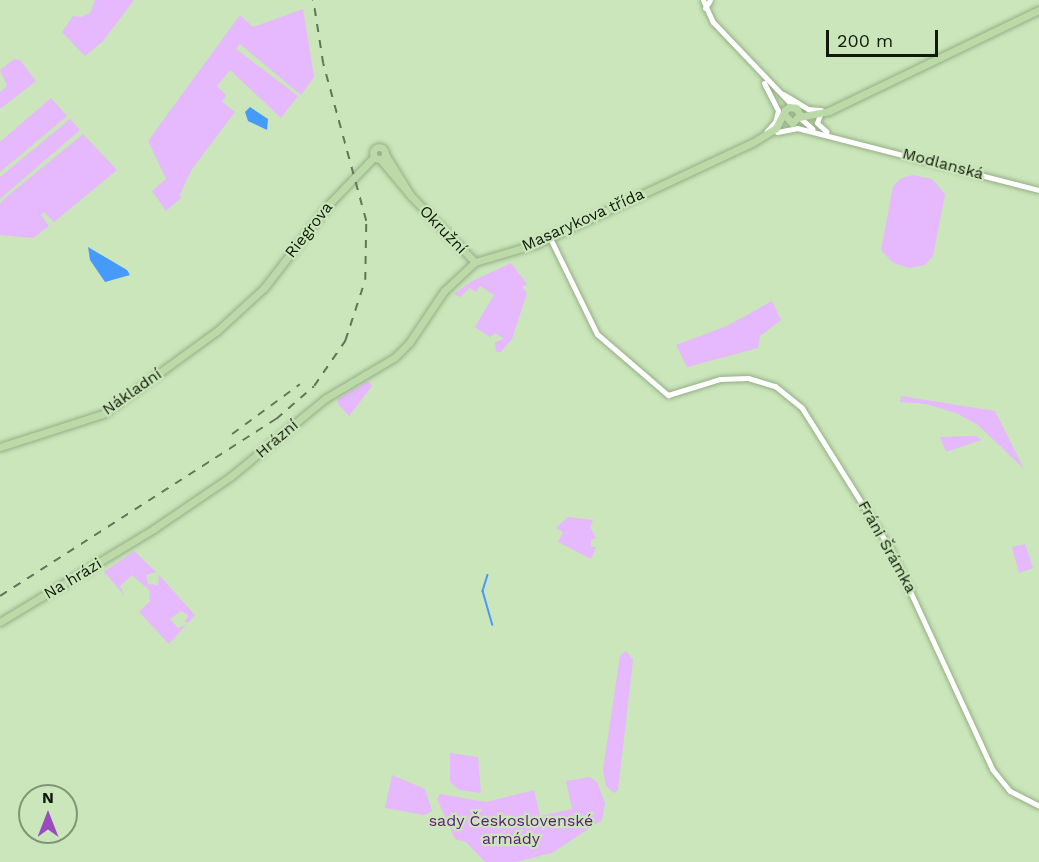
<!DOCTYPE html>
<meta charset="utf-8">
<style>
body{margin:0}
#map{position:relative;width:1039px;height:862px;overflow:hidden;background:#cbe6bb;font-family:"Work Sans",sans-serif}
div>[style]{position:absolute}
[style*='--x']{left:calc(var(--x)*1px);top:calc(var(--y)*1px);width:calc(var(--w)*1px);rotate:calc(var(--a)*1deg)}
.green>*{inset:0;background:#e6b8fe}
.water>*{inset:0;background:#459afb}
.stream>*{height:1.5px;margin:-0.75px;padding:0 0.75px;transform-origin:0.75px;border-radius:0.75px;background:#459afb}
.roads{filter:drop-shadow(0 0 2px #95ae85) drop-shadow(0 0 2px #95ae85)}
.minor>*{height:5px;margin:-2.5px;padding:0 2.5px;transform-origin:2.5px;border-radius:2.5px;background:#fff}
.major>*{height:7px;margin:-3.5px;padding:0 3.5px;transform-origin:3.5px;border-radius:3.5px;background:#bcd9a8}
.major>.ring{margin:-3.5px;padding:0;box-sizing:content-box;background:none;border:7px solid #bcd9a8;border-radius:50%}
.rail>*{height:1.5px;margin-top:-0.75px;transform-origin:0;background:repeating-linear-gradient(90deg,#637458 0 8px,transparent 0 16px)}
span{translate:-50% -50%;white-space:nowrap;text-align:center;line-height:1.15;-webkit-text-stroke:4.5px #cbe6bb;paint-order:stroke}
.street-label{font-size:16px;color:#111a0a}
.park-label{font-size:16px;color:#5c1978}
.north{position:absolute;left:18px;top:784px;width:60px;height:60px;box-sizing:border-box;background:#cbe6bb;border:2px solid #819474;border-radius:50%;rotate:0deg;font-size:16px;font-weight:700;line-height:24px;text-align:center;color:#111a0a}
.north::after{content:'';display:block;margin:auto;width:21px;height:27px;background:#9a4cbe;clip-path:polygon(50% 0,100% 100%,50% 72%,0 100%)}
.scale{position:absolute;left:826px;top:30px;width:112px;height:27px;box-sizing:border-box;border:3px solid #111a0a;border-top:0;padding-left:8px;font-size:18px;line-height:21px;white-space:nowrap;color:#111a0a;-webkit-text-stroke:4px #cbe6bb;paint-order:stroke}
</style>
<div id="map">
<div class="green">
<i style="clip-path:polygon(95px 0,134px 0,103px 41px,85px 56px,62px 32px,73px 16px,81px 17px,90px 13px)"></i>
<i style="clip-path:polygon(303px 9px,314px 77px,301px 95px,240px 44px,236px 49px,298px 96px,281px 118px,230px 70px,217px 86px,226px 95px,222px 102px,235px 112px,192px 169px,180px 194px,181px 198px,166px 211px,152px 191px,166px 179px,148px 141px,240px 15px,253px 27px)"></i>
<i style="clip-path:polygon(14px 59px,20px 60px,36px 81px,0 109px,0 92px,7px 86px,0 70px)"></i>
<i style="clip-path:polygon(51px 98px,67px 116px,0 172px,0 142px)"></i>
<i style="clip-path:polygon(70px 119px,80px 130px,0 199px,0 177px)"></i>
<i style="clip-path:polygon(83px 134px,117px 170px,54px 222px,44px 212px,41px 215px,49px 226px,33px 238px,0 235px,0 204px,4px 199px)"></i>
<i style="clip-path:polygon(913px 175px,932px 179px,945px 194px,933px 256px,925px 265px,909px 268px,893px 263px,881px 250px,893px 187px,901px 178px)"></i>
<i style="clip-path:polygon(511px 263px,527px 284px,522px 287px,527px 293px,512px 339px,501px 352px,496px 352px,495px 342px,504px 339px,495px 333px,490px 337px,475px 327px,494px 295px,480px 286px,476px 292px,470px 288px,460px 297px,454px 294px,472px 281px)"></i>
<i style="clip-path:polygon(772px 301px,781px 320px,760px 336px,758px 348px,687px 367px,676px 345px,727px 326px)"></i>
<i style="clip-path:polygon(368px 381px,372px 386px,349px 416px,338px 404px,338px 399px)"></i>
<i style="clip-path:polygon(901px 396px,995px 411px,1024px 469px,978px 425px,956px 413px,926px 404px,900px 402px)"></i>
<i style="clip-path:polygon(976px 436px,981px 440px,946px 452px,940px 437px)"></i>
<i style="clip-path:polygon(568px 517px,593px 520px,590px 527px,596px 538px,591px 540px,591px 547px,596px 547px,591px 559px,558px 542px,563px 532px,556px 528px)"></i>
<i style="clip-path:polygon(1025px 544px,1033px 568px,1019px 573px,1012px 547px)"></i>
<i style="clip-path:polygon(134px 551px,156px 572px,146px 575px,148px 584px,158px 585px,159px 575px,195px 615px,188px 623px,185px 622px,188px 615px,181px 611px,170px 619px,178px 628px,186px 625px,169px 644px,139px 612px,150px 601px,149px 590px,132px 575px,120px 586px,125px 596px,104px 572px)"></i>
<i style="clip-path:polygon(626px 651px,633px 660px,618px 790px,614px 793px,606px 786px,603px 770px,620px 656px)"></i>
<i style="clip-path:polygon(450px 753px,478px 757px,481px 793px,459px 790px,450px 782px)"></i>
<i style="clip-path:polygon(392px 775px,425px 789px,432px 811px,425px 815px,385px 808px)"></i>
<i style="clip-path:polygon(590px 777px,597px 782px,605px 803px,602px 820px,552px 853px,515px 862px,485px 862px,466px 842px,455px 839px,437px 799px,440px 794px,486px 802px,534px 790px,540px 816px,572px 809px,566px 781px)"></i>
</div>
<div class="water">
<i style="clip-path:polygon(250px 107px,268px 119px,267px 130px,248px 121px,245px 112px)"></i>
<i style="clip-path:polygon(88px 247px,127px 270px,130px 275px,105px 282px,90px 260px)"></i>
</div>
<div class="stream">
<i style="--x:488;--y:575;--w:17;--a:107"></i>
<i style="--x:483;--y:591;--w:35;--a:74"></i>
</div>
<div class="roads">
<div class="minor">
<i style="--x:703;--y:0;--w:24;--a:66"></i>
<i style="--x:713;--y:22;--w:116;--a:46.4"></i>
<i style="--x:705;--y:8;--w:9;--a:-58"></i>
<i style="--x:764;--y:83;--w:31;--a:63"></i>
<i style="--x:778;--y:111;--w:11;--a:105"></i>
<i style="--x:775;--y:122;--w:13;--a:132"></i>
<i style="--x:783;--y:94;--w:29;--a:31"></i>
<i style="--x:808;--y:109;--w:13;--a:4"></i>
<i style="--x:820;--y:114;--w:9;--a:108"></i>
<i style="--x:817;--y:123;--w:13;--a:42"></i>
<i style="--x:799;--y:117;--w:18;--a:41"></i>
<i style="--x:777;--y:132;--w:20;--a:-11"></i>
<i style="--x:797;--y:128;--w:250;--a:14.4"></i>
<i style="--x:550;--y:238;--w:107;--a:63.9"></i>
<i style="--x:597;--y:334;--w:94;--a:40.7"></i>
<i style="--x:668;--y:395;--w:54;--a:-17.1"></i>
<i style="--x:720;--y:379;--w:28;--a:-2"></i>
<i style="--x:748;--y:378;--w:28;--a:17"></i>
<i style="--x:775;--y:386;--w:35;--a:39"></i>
<i style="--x:802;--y:408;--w:168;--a:57.9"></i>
<i style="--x:891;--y:550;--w:241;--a:65.2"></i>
<i style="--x:992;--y:769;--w:28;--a:51"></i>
<i style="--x:1010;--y:791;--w:33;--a:27"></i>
</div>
<div class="major">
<i style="--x:799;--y:117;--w:31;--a:-11"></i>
<i style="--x:829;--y:111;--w:233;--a:-25.7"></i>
<i class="ring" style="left:373px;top:147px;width:5px;height:5px"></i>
<i style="--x:380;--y:159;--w:48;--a:50"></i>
<i style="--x:411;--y:196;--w:49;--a:-121.8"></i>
<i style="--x:411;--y:196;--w:92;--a:45.9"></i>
<i style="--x:0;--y:447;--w:108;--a:-17.8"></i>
<i style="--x:103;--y:414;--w:141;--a:-36.1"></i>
<i style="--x:217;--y:331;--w:64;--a:-42.5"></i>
<i style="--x:264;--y:288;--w:108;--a:-52.2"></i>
<i style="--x:330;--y:203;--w:64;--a:-46.3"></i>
<i style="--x:0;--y:622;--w:181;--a:-31.2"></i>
<i style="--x:155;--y:528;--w:91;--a:-34.2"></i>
<i style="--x:230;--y:477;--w:124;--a:-39.5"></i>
<i style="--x:326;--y:398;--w:80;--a:-30.7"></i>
<i style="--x:395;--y:357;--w:20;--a:-45"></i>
<i style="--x:409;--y:343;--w:63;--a:-56.1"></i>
<i style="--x:444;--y:291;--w:42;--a:-43.1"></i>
<i style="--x:475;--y:262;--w:64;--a:-16.4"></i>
<i style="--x:536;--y:244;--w:238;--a:-25.1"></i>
<i style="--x:752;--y:143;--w:28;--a:-32"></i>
<i style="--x:776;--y:128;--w:20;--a:-63"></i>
<i style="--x:785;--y:110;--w:5;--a:-37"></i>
<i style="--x:789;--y:107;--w:7;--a:8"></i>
<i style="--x:796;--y:108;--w:8;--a:60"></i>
<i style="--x:800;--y:115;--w:11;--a:135"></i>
<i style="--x:792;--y:123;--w:12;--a:-132"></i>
</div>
</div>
<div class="rail">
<i style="--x:232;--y:434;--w:84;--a:-36.3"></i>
<i style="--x:0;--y:596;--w:328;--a:-32.7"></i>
<i style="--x:276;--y:419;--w:50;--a:-41"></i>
<i style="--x:314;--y:386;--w:55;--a:-55.4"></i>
<i style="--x:345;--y:341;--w:64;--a:-71.8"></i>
<i style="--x:365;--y:280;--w:59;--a:-89"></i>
<i style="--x:366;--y:221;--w:163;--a:-105.3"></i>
<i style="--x:323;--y:64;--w:65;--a:-98.9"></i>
</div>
<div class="street-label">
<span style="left:943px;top:164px;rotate:15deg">Modlanská</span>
<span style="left:583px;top:220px;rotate:-24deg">Masarykova třída</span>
<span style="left:309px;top:230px;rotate:-52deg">Riegrova</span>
<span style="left:443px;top:230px;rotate:46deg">Okružní</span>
<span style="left:132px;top:392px;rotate:-35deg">Nákladní</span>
<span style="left:277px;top:439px;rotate:-40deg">Hrázní</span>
<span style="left:887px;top:547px;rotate:61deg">Fráni Šrámka</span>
<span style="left:73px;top:579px;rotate:-31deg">Na hrázi</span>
</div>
<div class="park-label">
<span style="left:511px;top:830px">sady Československé<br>armády</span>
</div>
<div class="north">N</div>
<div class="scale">200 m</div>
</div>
